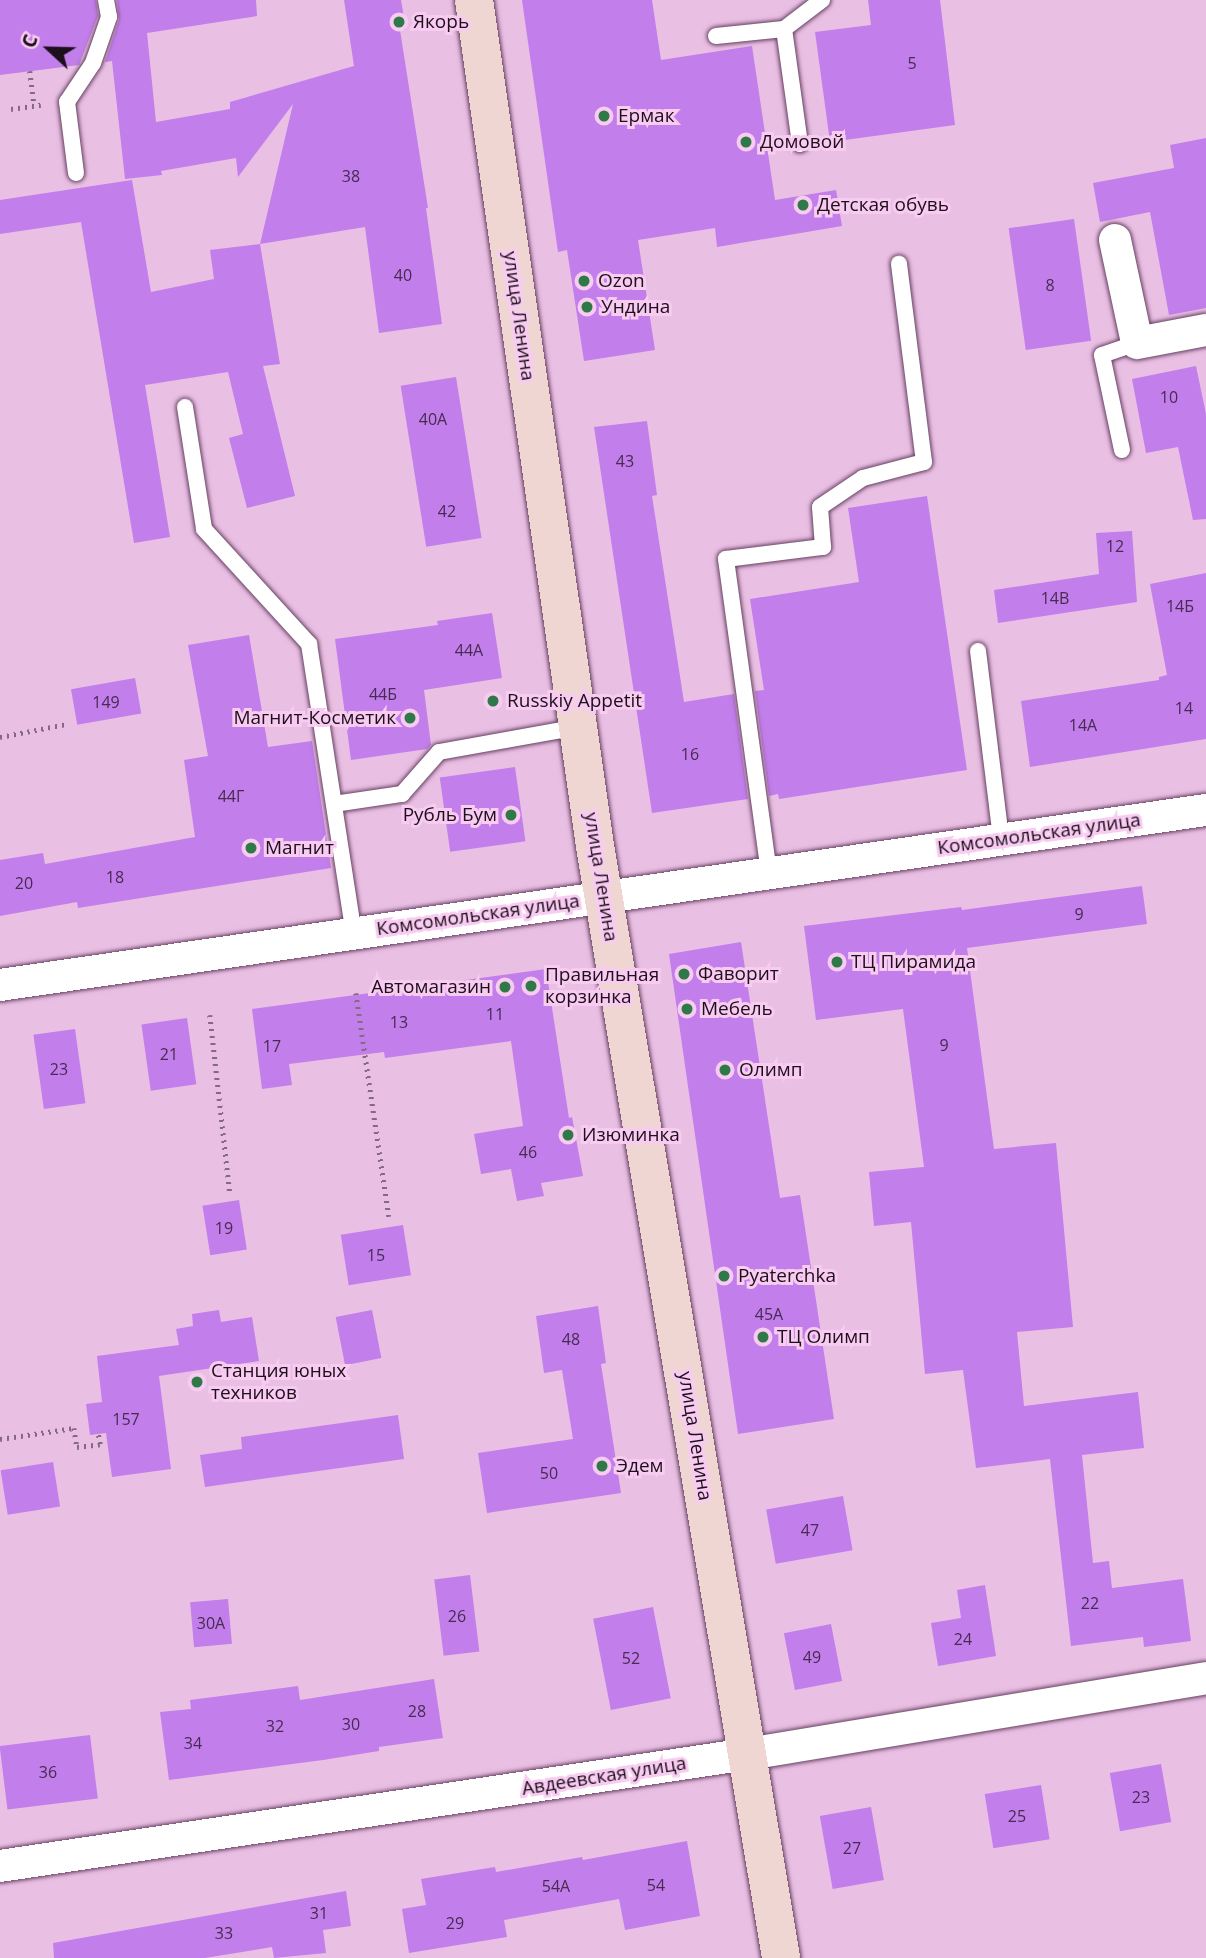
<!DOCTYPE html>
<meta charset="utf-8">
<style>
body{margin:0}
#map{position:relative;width:1206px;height:1958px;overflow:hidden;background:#eabfe4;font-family:"Open Sans",sans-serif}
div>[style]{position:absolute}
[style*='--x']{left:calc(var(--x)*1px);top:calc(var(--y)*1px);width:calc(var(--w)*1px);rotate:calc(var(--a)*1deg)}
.building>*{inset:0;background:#c27eeb;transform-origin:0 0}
.path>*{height:4.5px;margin-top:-2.25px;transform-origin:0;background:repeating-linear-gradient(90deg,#856881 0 2px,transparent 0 7px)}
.roads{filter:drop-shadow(0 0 2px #664161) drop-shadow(0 0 2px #664161)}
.service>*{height:16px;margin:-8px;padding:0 8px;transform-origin:8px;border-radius:8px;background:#fff}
.minor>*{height:32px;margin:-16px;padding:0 16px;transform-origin:16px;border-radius:16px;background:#fff}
.secondary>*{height:38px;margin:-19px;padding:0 19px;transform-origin:19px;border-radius:19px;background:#f0d6d2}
.dots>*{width:19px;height:19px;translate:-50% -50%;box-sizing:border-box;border:4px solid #f8cbf1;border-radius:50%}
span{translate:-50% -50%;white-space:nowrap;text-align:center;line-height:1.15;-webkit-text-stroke:6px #f8cbf1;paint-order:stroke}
.number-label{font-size:16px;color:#472b50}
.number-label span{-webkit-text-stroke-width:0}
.poi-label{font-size:19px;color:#1e0f1c}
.left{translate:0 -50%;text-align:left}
.right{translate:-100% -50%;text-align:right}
.street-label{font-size:19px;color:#1e0f1c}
.north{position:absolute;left:14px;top:14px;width:70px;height:70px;-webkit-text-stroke:5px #f8cbf1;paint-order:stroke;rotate:292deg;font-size:19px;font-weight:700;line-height:28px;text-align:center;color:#1e0f1c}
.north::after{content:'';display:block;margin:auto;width:24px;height:32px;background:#1e0f1c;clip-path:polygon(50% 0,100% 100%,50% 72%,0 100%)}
</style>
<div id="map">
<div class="building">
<i style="clip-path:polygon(0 0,96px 0,98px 16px,79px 65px,0 75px)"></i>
<i style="clip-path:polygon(117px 0,256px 0,257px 16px,147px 33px,156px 122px,230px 109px,230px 102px,354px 66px,344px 0,401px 0,406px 29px,400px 30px,428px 208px,426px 208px,442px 324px,379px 333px,365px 227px,260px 244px,293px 104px,238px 177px,236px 158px,161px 171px,162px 175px,125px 179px,112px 61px,105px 62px,119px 20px)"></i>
<i style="clip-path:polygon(522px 0,652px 0,661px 60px,752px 46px,775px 200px,836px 190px,842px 226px,717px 247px,715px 228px,638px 240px,655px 350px,584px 361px,567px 250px,558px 252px)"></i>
<i style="clip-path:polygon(868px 0,940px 0,955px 125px,830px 142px,815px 32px,871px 25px)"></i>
<i style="clip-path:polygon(1206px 138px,1206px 308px,1169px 315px,1150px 212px,1100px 222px,1093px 183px,1174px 168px,1170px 145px)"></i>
<i style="clip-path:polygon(132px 180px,151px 292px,214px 279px,210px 250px,260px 244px,280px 364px,263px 366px,295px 496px,247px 508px,229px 438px,243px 434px,228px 372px,145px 385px,170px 537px,134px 543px,81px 222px,0 234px,0 200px)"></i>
<i style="left:1074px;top:219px;width:123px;height:66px;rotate:82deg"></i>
<i style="clip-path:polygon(1196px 366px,1206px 414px,1206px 519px,1193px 520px,1178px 447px,1146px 453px,1132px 379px)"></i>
<i style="left:456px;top:377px;width:163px;height:56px;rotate:81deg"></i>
<i style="clip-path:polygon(647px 421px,657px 495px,652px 496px,684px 702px,734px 694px,748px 799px,652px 813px,594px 427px)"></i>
<i style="clip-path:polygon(927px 496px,967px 770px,779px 799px,778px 794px,769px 796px,755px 691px,764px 690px,750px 599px,859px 582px,848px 508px)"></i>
<i style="clip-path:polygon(1132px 531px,1137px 602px,998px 623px,994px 590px,1099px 574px,1096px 533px)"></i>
<i style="clip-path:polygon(1206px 573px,1206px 739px,1030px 767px,1021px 701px,1159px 680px,1159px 677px,1167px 675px,1150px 584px)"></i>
<i style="clip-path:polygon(492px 613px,502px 678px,424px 690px,431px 745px,427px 749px,351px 760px,335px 639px,438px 625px,437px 621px)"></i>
<i style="clip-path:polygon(249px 635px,268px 747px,312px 741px,331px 868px,78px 908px,77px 902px,0 916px,0 860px,43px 853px,45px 864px,195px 837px,184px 760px,208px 756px,188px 645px)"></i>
<i style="left:135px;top:678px;width:36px;height:65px;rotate:80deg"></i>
<i style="left:515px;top:767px;width:75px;height:76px;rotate:82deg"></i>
<i style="clip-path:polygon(1142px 886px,1147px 924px,967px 948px,994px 1149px,1056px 1143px,1073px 1327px,1017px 1332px,1024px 1406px,1138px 1392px,1144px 1448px,1082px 1455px,1093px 1563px,1109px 1561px,1112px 1588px,1183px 1579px,1191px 1641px,1144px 1647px,1143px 1637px,1071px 1646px,1050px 1459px,976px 1468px,963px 1370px,925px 1374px,911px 1222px,874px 1226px,869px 1172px,924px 1167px,903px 1009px,816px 1020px,804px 926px,961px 907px,962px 910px)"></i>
<i style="clip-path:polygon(741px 942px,780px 1198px,800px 1195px,834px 1419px,738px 1434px,669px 954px)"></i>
<i style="clip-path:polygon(546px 969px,569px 1118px,572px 1117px,583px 1176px,541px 1183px,544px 1196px,517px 1201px,511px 1169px,481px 1174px,474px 1134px,523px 1126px,511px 1041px,385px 1058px,384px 1052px,289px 1064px,292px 1085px,262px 1089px,252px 1009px)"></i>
<i style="left:187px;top:1018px;width:67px;height:46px;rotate:82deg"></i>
<i style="left:75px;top:1029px;width:75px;height:42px;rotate:82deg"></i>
<i style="left:239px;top:1200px;width:50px;height:37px;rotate:81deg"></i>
<i style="left:403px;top:1225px;width:51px;height:63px;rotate:81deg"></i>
<i style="clip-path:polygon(598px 1306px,606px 1363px,601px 1364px,621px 1493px,487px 1513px,478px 1453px,573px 1439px,562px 1370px,544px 1373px,536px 1316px)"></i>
<i style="clip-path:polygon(219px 1310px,221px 1322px,252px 1317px,259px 1361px,159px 1376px,171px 1469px,112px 1477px,106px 1433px,90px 1435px,86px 1404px,102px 1402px,97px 1356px,179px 1345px,176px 1329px,193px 1326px,192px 1314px)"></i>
<i style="left:372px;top:1310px;width:49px;height:37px;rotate:79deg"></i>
<i style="clip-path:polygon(398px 1415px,404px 1459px,205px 1487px,200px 1455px,242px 1449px,241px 1437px)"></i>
<i style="left:53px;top:1462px;width:45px;height:53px;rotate:81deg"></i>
<i style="left:843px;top:1496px;width:55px;height:78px;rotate:80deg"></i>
<i style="left:470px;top:1575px;width:77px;height:36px;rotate:83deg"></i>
<i style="clip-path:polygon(985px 1585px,996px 1656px,938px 1666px,931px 1623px,961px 1618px,957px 1590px)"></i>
<i style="left:228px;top:1599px;width:45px;height:38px;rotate:85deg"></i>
<i style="left:653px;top:1607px;width:93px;height:61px;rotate:79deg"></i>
<i style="left:831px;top:1624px;width:58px;height:48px;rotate:79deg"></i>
<i style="clip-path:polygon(434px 1679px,443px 1738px,379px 1747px,379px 1751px,323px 1760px,169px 1780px,160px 1712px,191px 1709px,190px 1700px,298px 1686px,300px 1700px)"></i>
<i style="left:90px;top:1735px;width:64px;height:91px;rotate:83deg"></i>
<i style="left:1161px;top:1764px;width:59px;height:52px;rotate:80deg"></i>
<i style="left:1041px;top:1785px;width:55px;height:57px;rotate:81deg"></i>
<i style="left:871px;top:1807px;width:74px;height:52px;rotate:80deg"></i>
<i style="clip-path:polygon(687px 1841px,700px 1916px,625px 1930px,619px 1899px,504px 1920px,507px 1937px,409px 1953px,402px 1909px,426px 1905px,421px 1879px,495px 1867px,496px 1872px,582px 1857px,583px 1860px)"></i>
<i style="clip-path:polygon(346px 1891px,351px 1926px,323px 1930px,326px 1953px,274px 1958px,272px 1947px,205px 1958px,54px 1958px,53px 1943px)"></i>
</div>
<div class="path">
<i style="--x:30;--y:71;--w:35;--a:83"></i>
<i style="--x:11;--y:109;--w:30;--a:-8"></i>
<i style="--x:0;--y:737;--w:67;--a:-11.1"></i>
<i style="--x:356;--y:993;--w:226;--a:81.6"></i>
<i style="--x:210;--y:1015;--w:178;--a:83.6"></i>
<i style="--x:0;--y:1439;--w:75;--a:-8.5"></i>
<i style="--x:74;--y:1428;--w:19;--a:81"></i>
<i style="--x:77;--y:1447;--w:23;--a:-7"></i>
<i style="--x:100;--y:1444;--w:10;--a:-101"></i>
</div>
<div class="roads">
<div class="service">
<i style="--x:716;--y:36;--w:68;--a:-5.9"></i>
<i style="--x:800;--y:144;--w:116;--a:-97.9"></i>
<i style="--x:784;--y:29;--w:48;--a:-37.3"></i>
<i style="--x:76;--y:173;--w:72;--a:-97.2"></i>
<i style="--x:67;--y:102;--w:47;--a:-56.3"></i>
<i style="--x:93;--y:63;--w:49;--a:-70.8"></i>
<i style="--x:109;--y:17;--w:17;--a:-100"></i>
<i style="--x:185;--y:407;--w:123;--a:81.1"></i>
<i style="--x:204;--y:529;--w:156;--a:47.6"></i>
<i style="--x:309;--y:644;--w:293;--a:81.2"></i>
<i style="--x:1122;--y:450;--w:97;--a:-101.9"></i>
<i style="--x:1102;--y:355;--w:37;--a:-19"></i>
<i style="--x:978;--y:651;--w:189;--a:83"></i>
<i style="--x:334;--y:804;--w:69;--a:-8.4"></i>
<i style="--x:402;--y:794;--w:56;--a:-48.6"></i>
<i style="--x:439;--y:752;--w:141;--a:-10.2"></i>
<i style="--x:769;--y:873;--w:317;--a:-97.8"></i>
<i style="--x:726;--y:559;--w:98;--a:-7.1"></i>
<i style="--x:823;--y:547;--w:40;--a:-94.3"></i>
<i style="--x:820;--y:507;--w:52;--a:-34"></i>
<i style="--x:863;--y:478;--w:63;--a:-14.7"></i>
<i style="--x:924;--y:462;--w:200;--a:-97.2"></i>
</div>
<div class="minor">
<i style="--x:1115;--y:240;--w:105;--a:77.9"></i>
<i style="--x:1137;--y:343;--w:70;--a:-10.7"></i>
<i style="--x:0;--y:985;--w:1219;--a:-8.26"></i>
<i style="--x:0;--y:1866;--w:756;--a:-8.52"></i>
<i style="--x:748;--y:1754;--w:464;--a:-9.4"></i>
</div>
<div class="secondary">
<i style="--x:474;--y:0;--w:855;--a:81.86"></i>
<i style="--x:595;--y:846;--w:1127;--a:80.5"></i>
</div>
</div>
<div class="dots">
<i style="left:399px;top:22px;background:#2e7947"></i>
<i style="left:604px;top:116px;background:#2e7947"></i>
<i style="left:746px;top:142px;background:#2e7947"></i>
<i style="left:803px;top:205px;background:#2e7947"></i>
<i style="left:584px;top:281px;background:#2e7947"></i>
<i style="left:587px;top:307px;background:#2e7947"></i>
<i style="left:493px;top:701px;background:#2e7947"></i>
<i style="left:410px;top:718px;background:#2e7947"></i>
<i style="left:511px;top:815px;background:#2e7947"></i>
<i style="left:251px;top:848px;background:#2e7947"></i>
<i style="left:837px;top:962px;background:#2e7947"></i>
<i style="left:684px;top:974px;background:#2e7947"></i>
<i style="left:531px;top:986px;background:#2e7947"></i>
<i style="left:505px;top:987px;background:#2e7947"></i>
<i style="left:687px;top:1009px;background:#2e7947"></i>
<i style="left:725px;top:1070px;background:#2e7947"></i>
<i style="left:568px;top:1135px;background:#2e7947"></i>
<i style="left:724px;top:1276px;background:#2e7947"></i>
<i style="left:763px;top:1337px;background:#2e7947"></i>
<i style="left:197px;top:1382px;background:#2e7947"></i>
<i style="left:602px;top:1466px;background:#2e7947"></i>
</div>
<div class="number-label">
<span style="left:912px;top:63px">5</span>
<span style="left:351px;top:176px">38</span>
<span style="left:403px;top:275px">40</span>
<span style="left:1050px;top:285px">8</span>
<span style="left:1169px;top:397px">10</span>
<span style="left:433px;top:419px">40А</span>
<span style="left:625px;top:461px">43</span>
<span style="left:447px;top:511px">42</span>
<span style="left:1115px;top:546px">12</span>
<span style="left:1055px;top:598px">14В</span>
<span style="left:1180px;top:606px">14Б</span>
<span style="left:469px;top:650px">44А</span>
<span style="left:383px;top:694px">44Б</span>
<span style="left:106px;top:702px">149</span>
<span style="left:1184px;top:708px">14</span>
<span style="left:1083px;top:725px">14А</span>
<span style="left:690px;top:754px">16</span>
<span style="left:231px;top:796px">44Г</span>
<span style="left:115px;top:877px">18</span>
<span style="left:24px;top:883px">20</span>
<span style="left:1079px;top:914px">9</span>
<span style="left:495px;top:1014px">11</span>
<span style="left:399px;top:1022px">13</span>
<span style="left:944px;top:1045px">9</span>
<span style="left:272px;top:1046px">17</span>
<span style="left:169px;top:1054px">21</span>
<span style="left:59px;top:1069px">23</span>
<span style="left:528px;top:1152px">46</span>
<span style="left:224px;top:1228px">19</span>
<span style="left:376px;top:1255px">15</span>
<span style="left:769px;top:1314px">45А</span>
<span style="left:571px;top:1339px">48</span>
<span style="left:126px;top:1419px">157</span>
<span style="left:549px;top:1473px">50</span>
<span style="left:810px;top:1530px">47</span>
<span style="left:1090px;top:1603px">22</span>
<span style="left:457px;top:1616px">26</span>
<span style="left:211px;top:1623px">30А</span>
<span style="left:963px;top:1639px">24</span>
<span style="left:812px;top:1657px">49</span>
<span style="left:631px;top:1658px">52</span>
<span style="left:417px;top:1711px">28</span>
<span style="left:351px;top:1724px">30</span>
<span style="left:275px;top:1726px">32</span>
<span style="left:193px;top:1743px">34</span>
<span style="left:48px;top:1772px">36</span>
<span style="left:1141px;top:1797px">23</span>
<span style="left:1017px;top:1816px">25</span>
<span style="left:852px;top:1848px">27</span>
<span style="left:656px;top:1885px">54</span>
<span style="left:556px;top:1886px">54А</span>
<span style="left:319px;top:1913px">31</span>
<span style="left:455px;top:1923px">29</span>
<span style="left:224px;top:1933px">33</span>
</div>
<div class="poi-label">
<span class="left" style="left:413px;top:22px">Якорь</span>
<span class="left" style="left:618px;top:116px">Ермак</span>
<span class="left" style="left:760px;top:142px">Домовой</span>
<span class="left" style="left:817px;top:205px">Детская обувь</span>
<span class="left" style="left:598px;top:281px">Ozon</span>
<span class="left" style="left:601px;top:307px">Ундина</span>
<span class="left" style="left:507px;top:701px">Russkiy Appetit</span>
<span class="right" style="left:396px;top:718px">Магнит-Косметик</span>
<span class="right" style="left:497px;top:815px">Рубль Бум</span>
<span class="left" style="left:265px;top:848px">Магнит</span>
<span class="left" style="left:851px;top:962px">ТЦ Пирамида</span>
<span class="left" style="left:698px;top:974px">Фаворит</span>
<span class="left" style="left:545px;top:986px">Правильная<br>корзинка</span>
<span class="right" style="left:491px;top:987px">Автомагазин</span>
<span class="left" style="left:701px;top:1009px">Мебель</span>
<span class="left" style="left:739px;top:1070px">Олимп</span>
<span class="left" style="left:582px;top:1135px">Изюминка</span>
<span class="left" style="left:738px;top:1276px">Pyaterchka</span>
<span class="left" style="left:777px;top:1337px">ТЦ Олимп</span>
<span class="left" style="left:211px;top:1382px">Станция юных<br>техников</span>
<span class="left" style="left:616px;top:1466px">Эдем</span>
</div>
<div class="street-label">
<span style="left:519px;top:316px;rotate:82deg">улица Ленина</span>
<span style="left:1039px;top:834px;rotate:-8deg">Комсомольская улица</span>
<span style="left:601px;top:877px;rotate:81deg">улица Ленина</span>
<span style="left:478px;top:915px;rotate:-8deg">Комсомольская улица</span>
<span style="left:695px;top:1436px;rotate:81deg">улица Ленина</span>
<span style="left:604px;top:1776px;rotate:-9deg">Авдеевская улица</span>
</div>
<div class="north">С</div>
</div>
